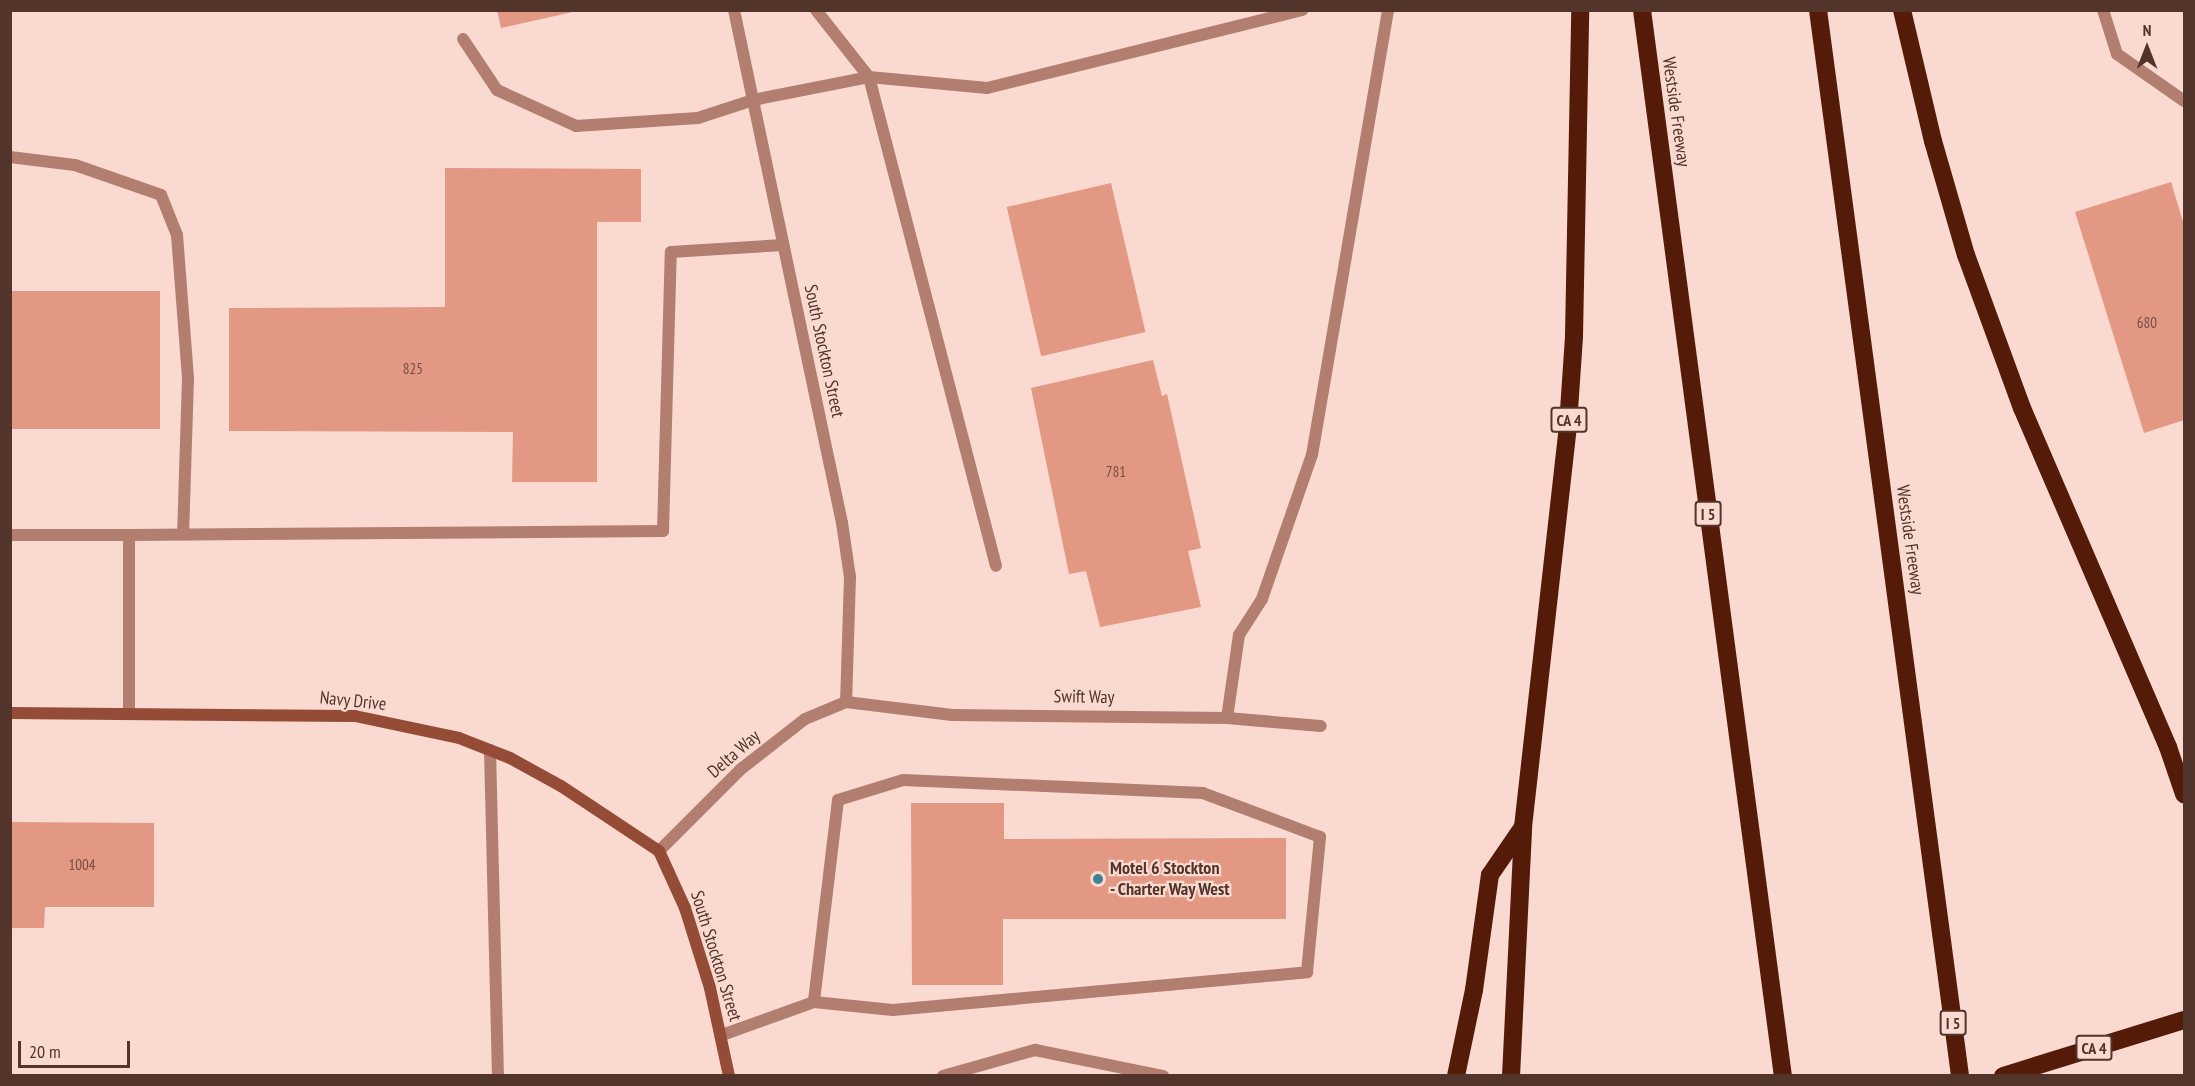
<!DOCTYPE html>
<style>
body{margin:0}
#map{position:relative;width:2195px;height:1086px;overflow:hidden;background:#f9d9d0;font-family:"PT Sans Narrow",sans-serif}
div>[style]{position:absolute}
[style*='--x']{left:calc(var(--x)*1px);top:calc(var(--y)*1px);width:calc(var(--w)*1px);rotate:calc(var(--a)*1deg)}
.building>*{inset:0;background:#e39883;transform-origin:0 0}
.lane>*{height:12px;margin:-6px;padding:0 6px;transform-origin:6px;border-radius:6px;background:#b17e6f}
.street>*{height:12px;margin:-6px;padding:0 6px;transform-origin:6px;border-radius:6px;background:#b17e6f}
.secondary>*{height:12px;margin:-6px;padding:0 6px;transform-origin:6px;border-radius:6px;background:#954c37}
.highway>*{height:18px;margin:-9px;padding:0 9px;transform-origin:9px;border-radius:9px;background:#551b09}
.dots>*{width:16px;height:16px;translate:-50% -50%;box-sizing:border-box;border:3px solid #f9d9d0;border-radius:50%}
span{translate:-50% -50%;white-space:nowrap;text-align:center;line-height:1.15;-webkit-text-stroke:4.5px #f9d9d0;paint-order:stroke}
.number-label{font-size:15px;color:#774d41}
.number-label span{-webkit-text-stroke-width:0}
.shield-label span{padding:2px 4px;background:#f9d9d0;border:2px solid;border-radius:4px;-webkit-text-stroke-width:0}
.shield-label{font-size:16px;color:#53342b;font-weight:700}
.street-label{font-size:18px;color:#53342b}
.poi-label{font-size:18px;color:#53342b;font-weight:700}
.left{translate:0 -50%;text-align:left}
.frame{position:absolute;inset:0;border:12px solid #53342b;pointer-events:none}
.north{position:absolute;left:2117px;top:18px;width:60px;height:60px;-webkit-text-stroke:4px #f9d9d0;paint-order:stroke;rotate:0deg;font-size:16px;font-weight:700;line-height:24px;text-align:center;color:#53342b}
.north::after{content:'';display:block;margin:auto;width:21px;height:27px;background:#53342b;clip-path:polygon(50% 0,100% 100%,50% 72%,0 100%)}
.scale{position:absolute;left:18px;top:1041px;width:112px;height:27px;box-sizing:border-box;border:3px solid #53342b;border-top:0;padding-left:8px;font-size:18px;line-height:21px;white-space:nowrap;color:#53342b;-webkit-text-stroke:4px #f9d9d0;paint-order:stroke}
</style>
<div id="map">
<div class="building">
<i style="clip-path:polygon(497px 10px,577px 10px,577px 11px,501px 28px)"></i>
<i style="clip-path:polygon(445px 168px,641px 169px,641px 222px,597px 222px,597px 482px,512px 482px,513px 432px,229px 431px,229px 308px,445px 307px)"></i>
<i style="clip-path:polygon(2171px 182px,2184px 225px,2184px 420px,2144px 433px,2075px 212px)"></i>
<i style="left:1111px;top:183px;width:153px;height:107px;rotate:77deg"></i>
<i style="left:10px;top:291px;width:150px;height:138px"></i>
<i style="clip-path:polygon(1153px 360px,1162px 396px,1167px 394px,1201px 548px,1188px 551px,1201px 607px,1100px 627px,1086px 571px,1069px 574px,1031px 388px)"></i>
<i style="clip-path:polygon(911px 803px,1004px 803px,1004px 839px,1286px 838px,1286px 919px,1003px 919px,1003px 985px,912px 985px)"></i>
<i style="clip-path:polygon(10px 822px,154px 823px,154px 907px,45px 907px,44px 928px,10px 928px)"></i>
</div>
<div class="lane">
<i style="--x:816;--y:10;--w:85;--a:51.7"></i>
<i style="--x:869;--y:77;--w:505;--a:75.44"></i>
<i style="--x:2103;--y:10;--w:46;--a:72.3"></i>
<i style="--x:2117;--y:54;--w:82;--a:35"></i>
<i style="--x:463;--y:39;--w:61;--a:56.3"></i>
<i style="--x:497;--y:90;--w:87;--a:24.5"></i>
<i style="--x:576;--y:126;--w:122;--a:-3.8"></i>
<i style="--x:698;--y:118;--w:58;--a:-18.1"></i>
<i style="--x:753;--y:100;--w:118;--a:-11.2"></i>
<i style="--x:869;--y:77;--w:119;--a:5.3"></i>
<i style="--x:987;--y:88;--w:325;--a:-13.9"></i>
<i style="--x:10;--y:157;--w:65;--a:7"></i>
<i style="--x:75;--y:165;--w:91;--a:19.2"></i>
<i style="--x:161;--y:195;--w:43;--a:68.2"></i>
<i style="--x:177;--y:235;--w:143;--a:85.6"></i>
<i style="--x:188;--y:378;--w:156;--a:91.8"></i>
<i style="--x:10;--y:535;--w:119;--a:0"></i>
<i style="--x:129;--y:713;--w:178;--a:-90"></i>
<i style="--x:129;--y:535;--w:534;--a:-0.43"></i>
<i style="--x:663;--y:531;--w:279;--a:-88.4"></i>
<i style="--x:671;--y:252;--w:112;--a:-3.6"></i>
<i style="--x:1227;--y:718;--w:84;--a:-81.8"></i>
<i style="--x:1239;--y:635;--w:43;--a:-57.4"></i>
<i style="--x:1262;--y:599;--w:152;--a:-70.9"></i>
<i style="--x:1312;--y:455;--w:451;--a:-80.3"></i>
<i style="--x:490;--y:750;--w:326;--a:88.6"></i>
<i style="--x:722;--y:1035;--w:98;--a:-19.7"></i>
<i style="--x:814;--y:1002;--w:79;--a:5.8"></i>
<i style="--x:893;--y:1010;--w:416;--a:-5.2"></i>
<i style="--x:1307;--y:972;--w:136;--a:-84.5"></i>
<i style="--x:1320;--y:837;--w:125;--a:-159.4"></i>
<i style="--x:1203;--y:793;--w:300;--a:-177.5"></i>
<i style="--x:903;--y:780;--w:68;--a:162.9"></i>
<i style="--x:838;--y:800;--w:203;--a:96.8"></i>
<i style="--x:943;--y:1076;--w:96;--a:-15.8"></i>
<i style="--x:1035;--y:1050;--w:131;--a:11.5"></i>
</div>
<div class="street">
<i style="--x:734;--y:10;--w:524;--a:78.11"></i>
<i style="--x:842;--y:523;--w:55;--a:81.6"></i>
<i style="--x:850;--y:577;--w:125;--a:91.8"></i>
<i style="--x:659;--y:851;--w:116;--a:-45"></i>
<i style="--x:741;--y:769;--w:81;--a:-38"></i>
<i style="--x:805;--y:719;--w:44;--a:-22.5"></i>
<i style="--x:846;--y:702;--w:107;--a:7"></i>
<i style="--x:952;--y:715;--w:275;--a:0.6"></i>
<i style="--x:1227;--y:718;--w:94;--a:4.9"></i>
</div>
<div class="secondary">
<i style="--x:10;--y:713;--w:345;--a:0.5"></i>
<i style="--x:355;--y:716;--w:106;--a:11.9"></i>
<i style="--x:459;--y:738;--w:55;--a:21.4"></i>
<i style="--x:510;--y:758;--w:58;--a:28.8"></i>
<i style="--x:561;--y:786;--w:118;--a:33.6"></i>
<i style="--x:659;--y:851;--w:63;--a:65.5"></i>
<i style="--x:685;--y:908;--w:84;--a:72.6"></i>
<i style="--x:710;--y:988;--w:90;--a:77.8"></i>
</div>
<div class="highway">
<i style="--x:1642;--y:10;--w:1075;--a:82.47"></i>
<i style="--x:1818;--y:10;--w:1075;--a:82.41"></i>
<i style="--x:1902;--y:10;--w:135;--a:76.7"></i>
<i style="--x:1933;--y:141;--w:119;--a:73.9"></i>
<i style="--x:1966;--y:255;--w:163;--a:69.9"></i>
<i style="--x:2022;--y:408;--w:369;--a:66.7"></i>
<i style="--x:2168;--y:747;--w:50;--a:71.2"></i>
<i style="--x:1456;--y:1076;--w:88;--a:-78.2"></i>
<i style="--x:1474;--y:990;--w:116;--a:-82.1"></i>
<i style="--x:1490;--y:875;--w:58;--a:-55.5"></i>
<i style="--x:1511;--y:1076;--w:249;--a:-87.2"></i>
<i style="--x:1523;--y:827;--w:405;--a:-83.6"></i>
<i style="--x:1568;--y:425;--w:89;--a:-86.1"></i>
<i style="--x:1574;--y:336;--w:326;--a:-88.9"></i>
<i style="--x:2003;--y:1076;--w:189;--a:-17.2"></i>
</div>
<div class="dots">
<i style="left:1098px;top:879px;background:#408294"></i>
</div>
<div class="number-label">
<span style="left:2147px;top:323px">680</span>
<span style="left:413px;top:369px">825</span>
<span style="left:1116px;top:472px">781</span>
<span style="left:82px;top:865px">1004</span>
</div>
<div class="shield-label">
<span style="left:1569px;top:420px">CA 4</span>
<span style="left:1708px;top:514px">I 5</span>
<span style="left:1953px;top:1023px">I 5</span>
<span style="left:2094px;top:1048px">CA 4</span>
</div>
<div class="street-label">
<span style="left:1676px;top:112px;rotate:82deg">Westside Freeway</span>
<span style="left:824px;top:351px;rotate:78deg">South Stockton Street</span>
<span style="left:1910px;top:540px;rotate:82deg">Westside Freeway</span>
<span style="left:1084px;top:697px;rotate:1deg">Swift Way</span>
<span style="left:353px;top:701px;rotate:6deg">Navy Drive</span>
<span style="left:734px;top:754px;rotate:-41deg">Delta Way</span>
<span style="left:716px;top:956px;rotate:73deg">South Stockton Street</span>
</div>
<div class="poi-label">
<span class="left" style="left:1110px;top:879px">Motel 6 Stockton<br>- Charter Way West</span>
</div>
<div class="frame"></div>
<div class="north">N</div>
<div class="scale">20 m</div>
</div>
